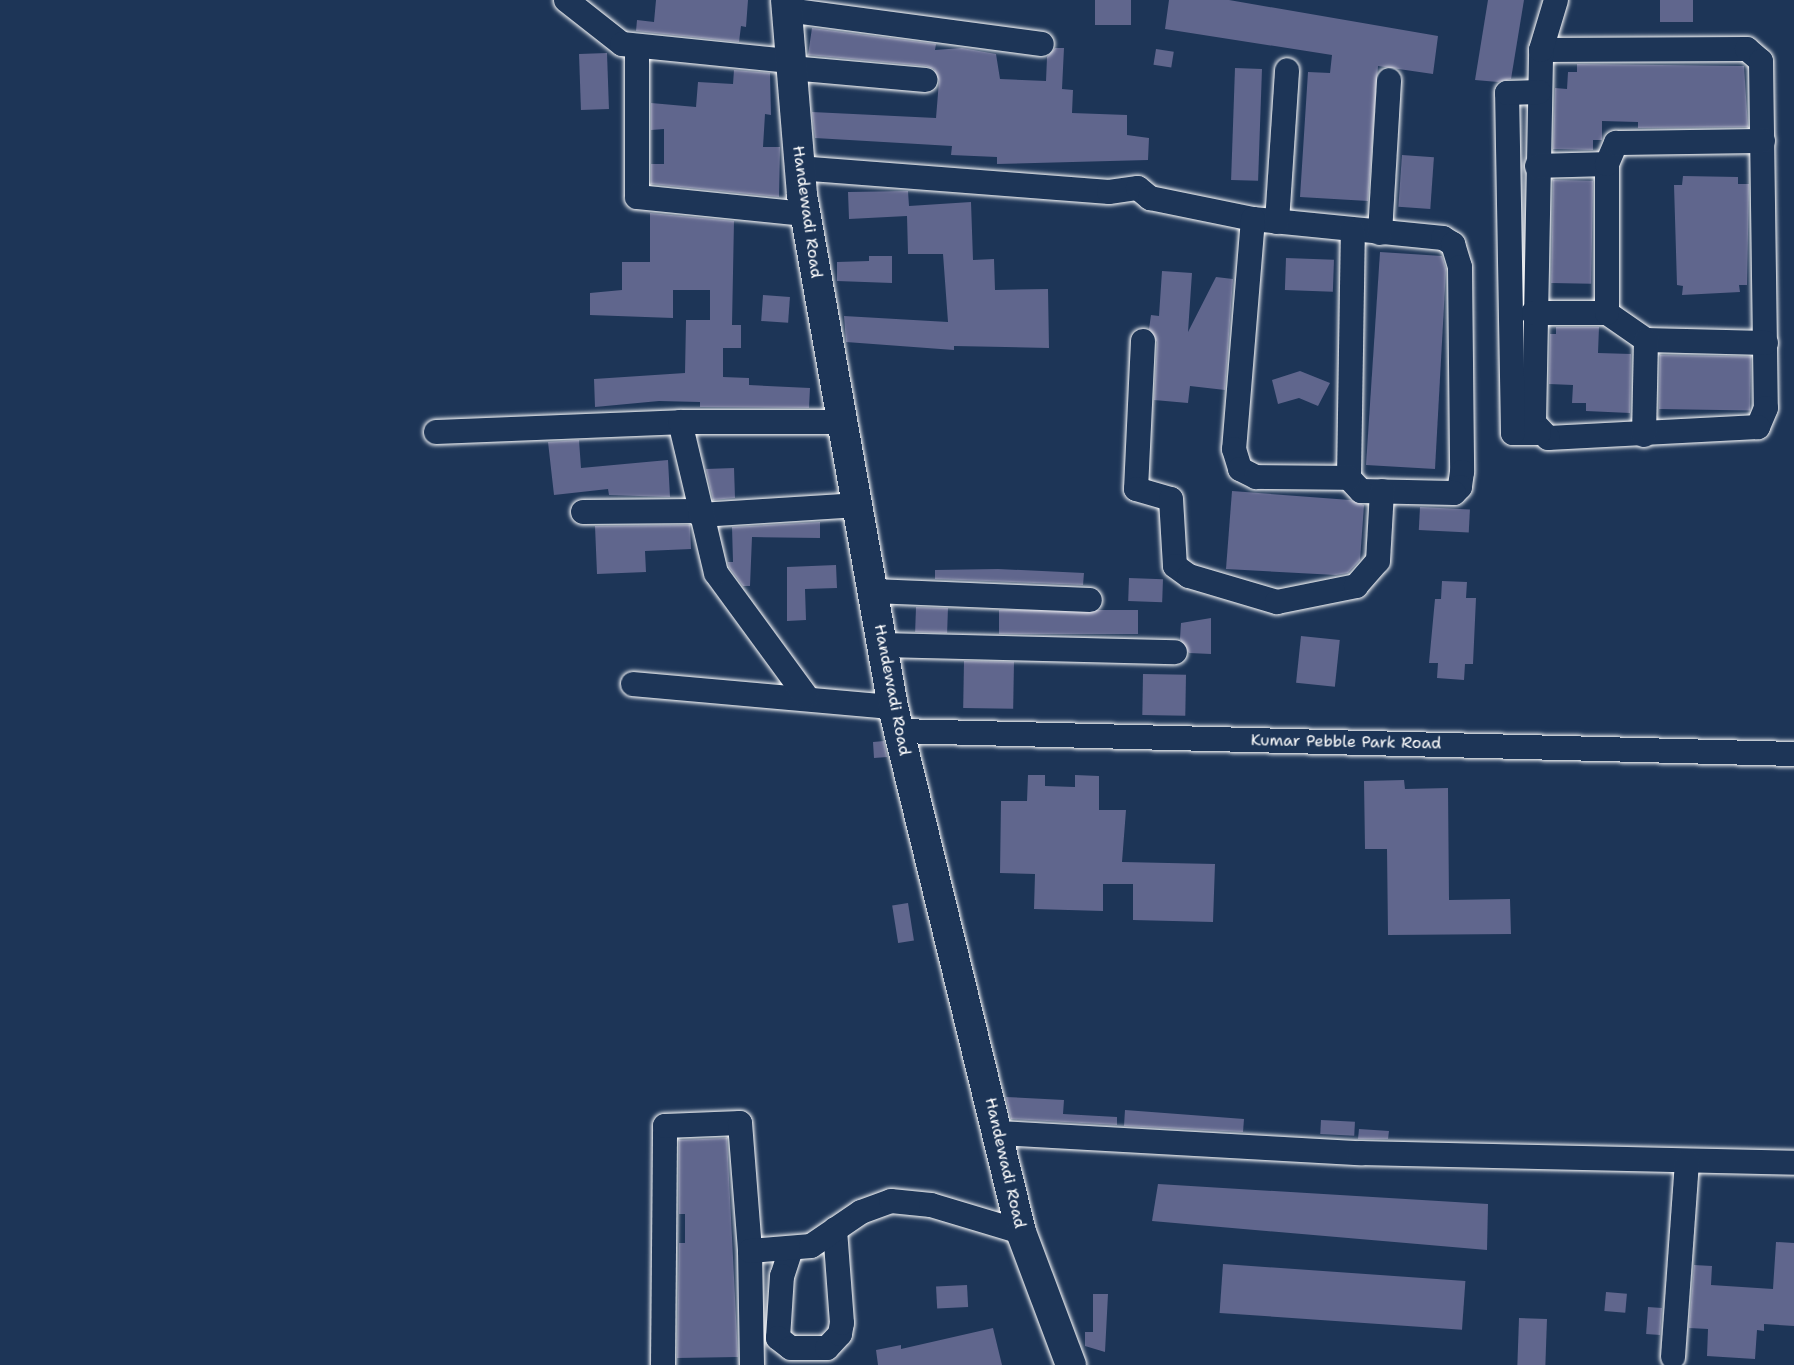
<!DOCTYPE html>
<style>
body{margin:0}
#map{position:relative;width:1794px;height:1365px;overflow:hidden;background:#1d3557;font-family:"Shantell Sans",sans-serif}
div>[style]{position:absolute}
[style*='--x']{left:calc(var(--x)*1px);top:calc(var(--y)*1px);width:calc(var(--w)*1px);rotate:calc(var(--a)*1deg)}
.building>*{inset:0;background:#60668d;transform-origin:0 0}
.roads{filter:drop-shadow(0 0 2px #fff) drop-shadow(0 0 2px #fff)}
.minor>*{height:24px;margin:-12px;padding:0 12px;transform-origin:12px;border-radius:12px;background:#1d3557}
.major>*{height:30px;margin:-15px;padding:0 15px;transform-origin:15px;border-radius:15px;background:#1d3557}
span{translate:-50% -50%;white-space:nowrap;text-align:center;line-height:1.15;-webkit-text-stroke:4.5px #1d3557;paint-order:stroke}
.street-label{font-size:16px;color:#fff}
</style>
<div id="map">
<div class="building">
<i style="clip-path:polygon(656px 0,748px 0,746px 27px,741px 26px,739px 42px,636px 31px,637px 20px,654px 22px)"></i>
<i style="left:1095px;top:0;width:36px;height:25px"></i>
<i style="clip-path:polygon(1169px 0,1229px 0,1438px 36px,1433px 74px,1378px 66px,1368px 201px,1300px 197px,1308px 72px,1330px 73px,1332px 55px,1165px 29px)"></i>
<i style="clip-path:polygon(1488px 0,1524px 0,1511px 79px,1498px 82px,1475px 80px)"></i>
<i style="left:1660px;top:0;width:33px;height:22px"></i>
<i style="clip-path:polygon(812px 28px,936px 44px,935px 50px,962px 48px,996px 54px,1000px 79px,1046px 81px,1047px 57px,1055px 48px,1064px 48px,1062px 89px,1073px 90px,1072px 113px,1127px 115px,1127px 135px,1149px 138px,1148px 160px,997px 164px,997px 157px,951px 155px,952px 146px,815px 138px,812px 112px,936px 118px,939px 81px,934px 69px,926px 66px,808px 55px)"></i>
<i style="left:1156px;top:49px;width:18px;height:16px;rotate:9deg"></i>
<i style="left:607px;top:53px;width:56px;height:28px;rotate:88deg"></i>
<i style="clip-path:polygon(1577px 64px,1744px 66px,1748px 127px,1638px 128px,1638px 122px,1602px 121px,1602px 140px,1593px 140px,1593px 150px,1553px 149px,1555px 88px,1567px 89px,1568px 72px,1577px 72px)"></i>
<i style="left:1235px;top:68px;width:27px;height:112px;rotate:2deg"></i>
<i style="clip-path:polygon(734px 70px,770px 73px,771px 115px,765px 114px,763px 147px,780px 147px,779px 197px,651px 184px,651px 164px,664px 164px,664px 129px,651px 130px,651px 103px,696px 107px,698px 82px,733px 84px)"></i>
<i style="left:1402px;top:155px;width:32px;height:52px;rotate:4deg"></i>
<i style="clip-path:polygon(1683px 176px,1738px 177px,1738px 184px,1749px 184px,1747px 285px,1739px 285px,1740px 292px,1682px 295px,1683px 286px,1677px 285px,1674px 185px,1682px 185px)"></i>
<i style="left:1553px;top:180px;width:40px;height:103px;rotate:1deg"></i>
<i style="clip-path:polygon(908px 191px,909px 206px,971px 202px,973px 260px,994px 259px,995px 290px,1048px 289px,1049px 348px,954px 346px,954px 350px,846px 342px,844px 316px,948px 322px,943px 254px,908px 254px,907px 216px,849px 219px,848px 192px)"></i>
<i style="clip-path:polygon(650px 213px,734px 221px,732px 325px,741px 325px,741px 348px,723px 348px,723px 377px,749px 378px,749px 385px,810px 388px,809px 408px,700px 407px,700px 402px,659px 401px,595px 407px,594px 379px,685px 373px,686px 320px,710px 320px,710px 290px,673px 290px,673px 318px,590px 315px,590px 293px,622px 290px,622px 262px,650px 262px)"></i>
<i style="clip-path:polygon(1380px 252px,1442px 256px,1446px 269px,1435px 469px,1366px 465px)"></i>
<i style="clip-path:polygon(869px 256px,892px 256px,892px 283px,837px 281px,837px 262px,869px 261px)"></i>
<i style="left:1286px;top:258px;width:48px;height:32px;rotate:2deg"></i>
<i style="clip-path:polygon(1162px 271px,1192px 273px,1188px 332px,1216px 277px,1233px 279px,1225px 390px,1190px 386px,1188px 403px,1154px 400px,1157px 342px,1149px 329px,1151px 315px,1159px 316px)"></i>
<i style="left:763px;top:295px;width:27px;height:26px;rotate:4deg"></i>
<i style="clip-path:polygon(1556px 327px,1599px 327px,1598px 353px,1631px 354px,1630px 413px,1586px 411px,1586px 403px,1572px 403px,1573px 385px,1549px 384px,1550px 334px,1556px 334px)"></i>
<i style="left:1660px;top:355px;width:91px;height:54px;rotate:1deg"></i>
<i style="clip-path:polygon(1300px 371px,1330px 383px,1318px 406px,1299px 398px,1278px 404px,1272px 380px)"></i>
<i style="clip-path:polygon(579px 440px,581px 468px,668px 460px,670px 497px,609px 495px,608px 489px,554px 495px,548px 442px)"></i>
<i style="clip-path:polygon(734px 468px,735px 498px,713px 500px,706px 469px)"></i>
<i style="clip-path:polygon(1232px 491px,1350px 500px,1364px 505px,1360px 560px,1348px 573px,1336px 575px,1226px 569px)"></i>
<i style="left:1420px;top:507px;width:50px;height:23px;rotate:3deg"></i>
<i style="clip-path:polygon(820px 522px,820px 538px,752px 537px,750px 586px,743px 586px,729px 567px,728px 562px,733px 562px,732px 527px)"></i>
<i style="clip-path:polygon(690px 525px,691px 549px,645px 551px,646px 572px,597px 574px,595px 526px)"></i>
<i style="clip-path:polygon(836px 565px,837px 588px,805px 589px,806px 620px,787px 621px,787px 567px)"></i>
<i style="clip-path:polygon(935px 570px,998px 569px,1084px 573px,1083px 585px,935px 579px)"></i>
<i style="left:1129px;top:578px;width:34px;height:23px;rotate:2deg"></i>
<i style="clip-path:polygon(1442px 581px,1467px 582px,1466px 598px,1476px 598px,1473px 664px,1465px 664px,1464px 680px,1437px 678px,1438px 663px,1429px 663px,1435px 599px,1441px 599px)"></i>
<i style="left:916px;top:607px;width:32px;height:25px;rotate:2deg"></i>
<i style="left:999px;top:610px;width:139px;height:24px"></i>
<i style="clip-path:polygon(1211px 618px,1211px 654px,1189px 653px,1180px 639px,1181px 623px)"></i>
<i style="left:1301px;top:636px;width:39px;height:47px;rotate:6deg"></i>
<i style="left:964px;top:661px;width:50px;height:47px;rotate:1deg"></i>
<i style="left:1143px;top:674px;width:43px;height:41px;rotate:1deg"></i>
<i style="clip-path:polygon(884px 741px,887px 757px,874px 758px,873px 742px)"></i>
<i style="clip-path:polygon(1028px 775px,1045px 775px,1045px 786px,1075px 787px,1075px 775px,1099px 776px,1099px 810px,1126px 810px,1122px 862px,1215px 864px,1213px 922px,1133px 920px,1133px 884px,1103px 884px,1103px 911px,1034px 909px,1035px 874px,1000px 873px,1001px 801px,1027px 801px)"></i>
<i style="clip-path:polygon(1404px 780px,1405px 789px,1448px 788px,1449px 900px,1510px 899px,1511px 934px,1388px 935px,1387px 849px,1365px 849px,1364px 781px)"></i>
<i style="left:908px;top:903px;width:38px;height:16px;rotate:81deg"></i>
<i style="clip-path:polygon(1006px 1097px,1064px 1100px,1063px 1114px,1117px 1117px,1117px 1125px,1011px 1119px)"></i>
<i style="clip-path:polygon(1125px 1110px,1244px 1119px,1243px 1132px,1124px 1126px)"></i>
<i style="left:1321px;top:1120px;width:34px;height:14px;rotate:3deg"></i>
<i style="clip-path:polygon(1359px 1129px,1389px 1131px,1388px 1139px,1358px 1139px)"></i>
<i style="clip-path:polygon(727px 1138px,738px 1357px,677px 1358px,679px 1243px,685px 1243px,685px 1214px,679px 1214px,679px 1140px)"></i>
<i style="clip-path:polygon(1158px 1184px,1488px 1204px,1487px 1250px,1152px 1221px)"></i>
<i style="clip-path:polygon(1776px 1242px,1794px 1243px,1794px 1326px,1764px 1324px,1764px 1331px,1757px 1330px,1755px 1359px,1707px 1356px,1708px 1329px,1689px 1328px,1694px 1265px,1712px 1266px,1711px 1285px,1773px 1289px)"></i>
<i style="left:1223px;top:1264px;width:243px;height:49px;rotate:4deg"></i>
<i style="left:967px;top:1285px;width:22px;height:31px;rotate:87deg"></i>
<i style="left:1606px;top:1292px;width:21px;height:19px;rotate:5deg"></i>
<i style="clip-path:polygon(1093px 1294px,1108px 1294px,1105px 1352px,1085px 1346px,1085px 1332px,1093px 1332px)"></i>
<i style="left:1648px;top:1307px;width:14px;height:27px;rotate:4deg"></i>
<i style="left:1519px;top:1318px;width:28px;height:47px;rotate:2deg"></i>
<i style="clip-path:polygon(993px 1328px,1002px 1365px,878px 1365px,876px 1350px,901px 1345px,901px 1349px)"></i>
</div>
<div class="roads">
<div class="minor">
<i style="--x:566;--y:0;--w:71;--a:38.2"></i>
<i style="--x:622;--y:44;--w:169;--a:5.8"></i>
<i style="--x:787;--y:10;--w:257;--a:7.6"></i>
<i style="--x:637;--y:46;--w:151;--a:90"></i>
<i style="--x:637;--y:197;--w:169;--a:5.8"></i>
<i style="--x:1541;--y:50;--w:206;--a:-0.3"></i>
<i style="--x:1747;--y:49;--w:18;--a:41"></i>
<i style="--x:1761;--y:61;--w:347;--a:89.2"></i>
<i style="--x:1766;--y:408;--w:21;--a:113"></i>
<i style="--x:1758;--y:427;--w:210;--a:177"></i>
<i style="--x:1548;--y:438;--w:21;--a:-133"></i>
<i style="--x:1534;--y:423;--w:373;--a:-88.9"></i>
<i style="--x:1541;--y:50;--w:52;--a:-73.3"></i>
<i style="--x:791;--y:68;--w:135;--a:5.1"></i>
<i style="--x:1537;--y:166;--w:70;--a:-1.6"></i>
<i style="--x:798;--y:168;--w:312;--a:4.4"></i>
<i style="--x:1109;--y:192;--w:29;--a:-8"></i>
<i style="--x:1138;--y:188;--w:16;--a:40"></i>
<i style="--x:1150;--y:198;--w:105;--a:11.5"></i>
<i style="--x:1253;--y:219;--w:191;--a:5.7"></i>
<i style="--x:1443;--y:238;--w:12;--a:31"></i>
<i style="--x:1453;--y:244;--w:24;--a:73"></i>
<i style="--x:1460;--y:267;--w:205;--a:89.4"></i>
<i style="--x:1462;--y:472;--w:15;--a:98"></i>
<i style="--x:1460;--y:487;--w:8;--a:135"></i>
<i style="--x:1454;--y:493;--w:93;--a:-178.8"></i>
<i style="--x:1361;--y:491;--w:18;--a:-133"></i>
<i style="--x:1349;--y:478;--w:247;--a:-89.1"></i>
<i style="--x:1253;--y:219;--w:231;--a:94.7"></i>
<i style="--x:1234;--y:449;--w:21;--a:73"></i>
<i style="--x:1240;--y:469;--w:18;--a:27"></i>
<i style="--x:1256;--y:477;--w:93;--a:0.6"></i>
<i style="--x:1277;--y:222;--w:152;--a:-86.2"></i>
<i style="--x:1380;--y:233;--w:153;--a:-86.6"></i>
<i style="--x:1533;--y:313;--w:74;--a:0"></i>
<i style="--x:1607;--y:313;--w:47;--a:34.7"></i>
<i style="--x:1646;--y:340;--w:120;--a:1.4"></i>
<i style="--x:1607;--y:313;--w:149;--a:-90"></i>
<i style="--x:1607;--y:164;--w:23;--a:-67"></i>
<i style="--x:1616;--y:143;--w:147;--a:-0.8"></i>
<i style="--x:1143;--y:341;--w:148;--a:92.7"></i>
<i style="--x:1136;--y:489;--w:36;--a:16"></i>
<i style="--x:1171;--y:499;--w:67;--a:86.6"></i>
<i style="--x:1175;--y:566;--w:17;--a:36"></i>
<i style="--x:1189;--y:576;--w:92;--a:16.5"></i>
<i style="--x:1277;--y:602;--w:81;--a:-11.4"></i>
<i style="--x:1356;--y:586;--w:33;--a:-49"></i>
<i style="--x:1378;--y:561;--w:70;--a:-86.7"></i>
<i style="--x:436;--y:432;--w:244;--a:-2.3"></i>
<i style="--x:1539;--y:433;--w:26;--a:180"></i>
<i style="--x:1513;--y:433;--w:340;--a:-91"></i>
<i style="--x:1507;--y:93;--w:32;--a:-2"></i>
<i style="--x:1644;--y:435;--w:95;--a:-88.8"></i>
<i style="--x:583;--y:512;--w:116;--a:-0.5"></i>
<i style="--x:700;--y:515;--w:159;--a:-3.6"></i>
<i style="--x:873;--y:591;--w:217;--a:2.4"></i>
<i style="--x:882;--y:645;--w:293;--a:1.4"></i>
<i style="--x:633;--y:684;--w:261;--a:5.1"></i>
<i style="--x:806;--y:696;--w:152;--a:-126.2"></i>
<i style="--x:716;--y:573;--w:155;--a:-103.4"></i>
<i style="--x:680;--y:422;--w:163;--a:0"></i>
<i style="--x:899;--y:731;--w:895;--a:1.47"></i>
<i style="--x:998;--y:1133;--w:363;--a:3.2"></i>
<i style="--x:1360;--y:1153;--w:434;--a:1.3"></i>
<i style="--x:791;--y:1249;--w:28;--a:108"></i>
<i style="--x:782;--y:1276;--w:62;--a:93.7"></i>
<i style="--x:778;--y:1338;--w:16;--a:38"></i>
<i style="--x:791;--y:1348;--w:36;--a:0"></i>
<i style="--x:827;--y:1348;--w:19;--a:-47"></i>
<i style="--x:840;--y:1334;--w:11;--a:-80"></i>
<i style="--x:842;--y:1323;--w:94;--a:-94.3"></i>
<i style="--x:1673;--y:1357;--w:196;--a:-85.9"></i>
<i style="--x:663;--y:1365;--w:239;--a:-89.5"></i>
<i style="--x:665;--y:1126;--w:75;--a:-2.3"></i>
<i style="--x:740;--y:1123;--w:128;--a:85.5"></i>
<i style="--x:752;--y:1365;--w:114;--a:-91"></i>
<i style="--x:750;--y:1251;--w:61;--a:-4.7"></i>
<i style="--x:811;--y:1246;--w:60;--a:-34.2"></i>
<i style="--x:861;--y:1212;--w:32;--a:-20"></i>
<i style="--x:891;--y:1201;--w:40;--a:5.7"></i>
<i style="--x:931;--y:1205;--w:94;--a:16.7"></i>
</div>
<div class="major">
<i style="--x:786;--y:0;--w:196;--a:85.3"></i>
<i style="--x:802;--y:195;--w:520;--a:79.92"></i>
<i style="--x:893;--y:707;--w:540;--a:76.3"></i>
<i style="--x:1021;--y:1232;--w:142;--a:69.4"></i>
</div>
</div>
<div class="street-label">
<span style="left:807px;top:212px;rotate:82deg">Handewadi Road</span>
<span style="left:892px;top:690px;rotate:79deg">Handewadi Road</span>
<span style="left:1346px;top:742px;rotate:1deg">Kumar Pebble Park Road</span>
<span style="left:1005px;top:1163px;rotate:77deg">Handewadi Road</span>
</div>
</div>
